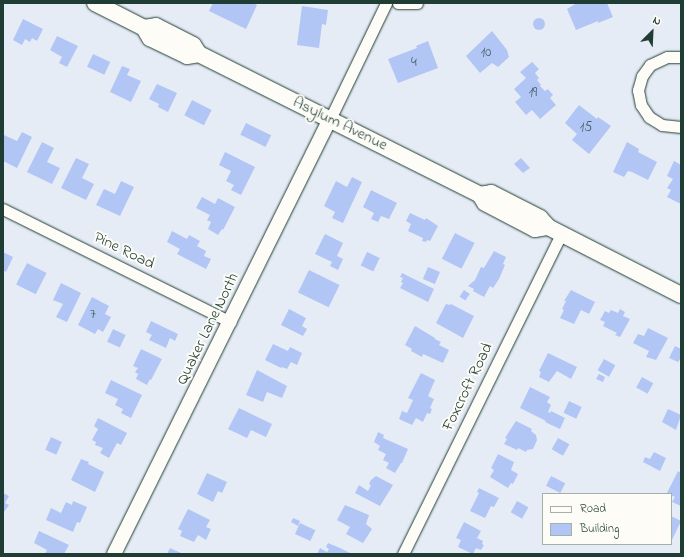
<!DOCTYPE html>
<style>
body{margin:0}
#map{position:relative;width:684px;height:557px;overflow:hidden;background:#e6ecf6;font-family:"Indie Flower",sans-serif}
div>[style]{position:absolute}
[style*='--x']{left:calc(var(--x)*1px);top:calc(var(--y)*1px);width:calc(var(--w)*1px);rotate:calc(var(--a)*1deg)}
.building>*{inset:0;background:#b1c6f5;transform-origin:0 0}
.round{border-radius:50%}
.roads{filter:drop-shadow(0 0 1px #1f3d34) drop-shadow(0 0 1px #1f3d34)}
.minor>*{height:11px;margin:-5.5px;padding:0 5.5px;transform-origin:5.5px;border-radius:5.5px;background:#fdfcf7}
.tertiary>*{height:14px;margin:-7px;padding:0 7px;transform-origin:7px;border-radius:7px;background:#fdfcf7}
.secondary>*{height:16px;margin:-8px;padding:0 8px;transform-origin:8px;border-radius:8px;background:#fdfcf7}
span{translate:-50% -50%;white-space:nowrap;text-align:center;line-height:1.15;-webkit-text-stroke:4px #fdfcf7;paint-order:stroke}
.number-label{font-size:14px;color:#445f64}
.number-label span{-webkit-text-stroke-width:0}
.street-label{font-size:16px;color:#1f3d34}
.frame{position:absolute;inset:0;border:4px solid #1f3d34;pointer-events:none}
.legend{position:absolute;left:542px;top:493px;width:130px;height:52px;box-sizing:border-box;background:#fdfcf7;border:1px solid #a4b0a9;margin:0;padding:5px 7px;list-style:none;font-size:12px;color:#1f3d34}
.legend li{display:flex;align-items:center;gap:8px;height:20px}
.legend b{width:20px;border:1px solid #a4b0a9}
.north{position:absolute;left:632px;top:12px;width:40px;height:40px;-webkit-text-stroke:3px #fdfcf7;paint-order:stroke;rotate:24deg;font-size:11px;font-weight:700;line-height:16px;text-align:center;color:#1f3d34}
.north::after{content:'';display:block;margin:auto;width:14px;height:18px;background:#1f3d34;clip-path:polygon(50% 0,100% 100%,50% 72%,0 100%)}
</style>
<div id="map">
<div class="building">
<i style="clip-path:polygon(213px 3px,253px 3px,257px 5px,246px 29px,209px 11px)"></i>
<i style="clip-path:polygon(577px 3px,607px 3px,613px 17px,598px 23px,598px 21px,576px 30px,567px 9px)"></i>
<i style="clip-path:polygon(302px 6px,328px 10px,326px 25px,322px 24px,319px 48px,297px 45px)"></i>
<i class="round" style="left:533px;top:18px;width:12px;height:12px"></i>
<i style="clip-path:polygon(23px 19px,43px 29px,37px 41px,32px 38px,30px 42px,25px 39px,22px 45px,13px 40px)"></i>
<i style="clip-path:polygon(492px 31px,507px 50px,509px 57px,498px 67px,492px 63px,480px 73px,466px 56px)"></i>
<i style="clip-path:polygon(57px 36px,78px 46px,67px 67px,59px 63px,62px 57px,50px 50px)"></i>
<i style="clip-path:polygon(428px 41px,438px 68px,398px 83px,388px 59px,417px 48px,416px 46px)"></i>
<i style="left:93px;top:54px;width:19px;height:14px;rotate:25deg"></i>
<i style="clip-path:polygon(532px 62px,539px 69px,535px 73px,539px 78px,537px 80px,541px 85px,540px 86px,545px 91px,548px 89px,553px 95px,550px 98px,556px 105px,540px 119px,532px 110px,526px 115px,515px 102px,521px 97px,514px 89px,526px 78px,520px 72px)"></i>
<i style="clip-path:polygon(122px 66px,130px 69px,127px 75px,141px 81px,131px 102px,110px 92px)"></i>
<i style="clip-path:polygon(157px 84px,177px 93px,168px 112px,158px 107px,159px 104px,149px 99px)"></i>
<i style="left:192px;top:100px;width:22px;height:17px;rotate:27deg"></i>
<i style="clip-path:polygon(579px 105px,597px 119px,598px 117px,611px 126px,589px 154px,572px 140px,577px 134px,565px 123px)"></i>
<i style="left:246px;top:123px;width:28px;height:13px;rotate:26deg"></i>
<i style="clip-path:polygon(22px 132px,32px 137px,17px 168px,3px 161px,3px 138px,4px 135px,17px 141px)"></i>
<i style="clip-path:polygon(42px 142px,54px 148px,47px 162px,60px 168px,52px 184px,27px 172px)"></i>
<i style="clip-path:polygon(627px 142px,639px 149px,638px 152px,657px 162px,648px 180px,632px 172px,628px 171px,624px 177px,613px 172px)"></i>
<i style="clip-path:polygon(225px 152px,255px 167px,241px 195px,231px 190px,234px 185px,226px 181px,231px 171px,219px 165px)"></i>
<i style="clip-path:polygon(76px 158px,89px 164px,82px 178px,94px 184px,86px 200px,61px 188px)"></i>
<i style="clip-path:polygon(521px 158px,530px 168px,523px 173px,514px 164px)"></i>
<i style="clip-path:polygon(674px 161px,681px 165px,681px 204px,667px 197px,671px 190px,667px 188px,673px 179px,667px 176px)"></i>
<i style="clip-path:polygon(352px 177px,362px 182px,343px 223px,332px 218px,335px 212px,324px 206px,336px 181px,347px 187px)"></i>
<i style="clip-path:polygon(121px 181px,134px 187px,120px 216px,96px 205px,104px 189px,115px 194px)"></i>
<i style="clip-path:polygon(371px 190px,397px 203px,389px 219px,381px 216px,378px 222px,371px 219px,374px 213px,363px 207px)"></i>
<i style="clip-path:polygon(202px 197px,215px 204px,218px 198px,235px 207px,223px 230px,222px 229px,218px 235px,208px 229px,211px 222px,207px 220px,210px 215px,196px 208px)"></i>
<i style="clip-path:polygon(410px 213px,425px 220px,426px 218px,438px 226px,430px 241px,427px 240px,426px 242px,422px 241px,423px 238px,408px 231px,411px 224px,406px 221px)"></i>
<i style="clip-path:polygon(172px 231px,187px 239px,189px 235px,200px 241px,197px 246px,206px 251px,204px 256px,211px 259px,206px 269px,177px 254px,180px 249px,167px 242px)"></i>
<i style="left:455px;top:233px;width:22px;height:29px;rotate:27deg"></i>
<i style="clip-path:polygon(325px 234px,343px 243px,337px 256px,343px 259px,338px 270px,330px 266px,332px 262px,315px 254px)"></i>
<i style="clip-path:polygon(494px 251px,506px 257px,503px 264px,505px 265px,499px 279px,493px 288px,490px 286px,484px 297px,473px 291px,474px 289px,468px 286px,475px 280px,481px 267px,484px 268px)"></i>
<i style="clip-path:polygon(3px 252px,13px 257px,6px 272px,3px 270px)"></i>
<i style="left:367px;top:252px;width:14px;height:15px;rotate:25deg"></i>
<i style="left:27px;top:263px;width:22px;height:24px;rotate:27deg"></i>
<i style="left:428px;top:267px;width:13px;height:13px;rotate:23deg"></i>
<i style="left:309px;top:270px;width:34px;height:25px;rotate:26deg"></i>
<i style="clip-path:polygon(402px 273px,434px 289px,428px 302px,400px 288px,403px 283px,401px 282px,403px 278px,400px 277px)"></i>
<i style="clip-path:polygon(61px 283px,81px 293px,67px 322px,56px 317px,63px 304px,53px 300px)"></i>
<i style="left:464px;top:290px;width:7px;height:8px;rotate:34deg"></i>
<i style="clip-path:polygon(571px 290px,595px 302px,589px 314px,581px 310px,574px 324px,560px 318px,564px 310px,562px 309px,566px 301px,564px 301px)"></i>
<i style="clip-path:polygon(92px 297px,109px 306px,105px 314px,111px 317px,103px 332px,98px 329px,95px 334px,78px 325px)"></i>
<i style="clip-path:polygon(446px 304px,450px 305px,451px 304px,474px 316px,463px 338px,436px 323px)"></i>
<i style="clip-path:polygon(289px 309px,306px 318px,302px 326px,307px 329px,303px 336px,281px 325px)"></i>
<i style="clip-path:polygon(620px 309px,625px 312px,623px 316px,630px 319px,620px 337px,615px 335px,617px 333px,603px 326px,605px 322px,600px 320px,605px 311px,609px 313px,611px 310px,618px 313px)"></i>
<i style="clip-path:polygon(151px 321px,178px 334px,175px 341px,170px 338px,166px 348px,149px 340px,152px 335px,146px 332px)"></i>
<i style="clip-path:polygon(415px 326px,435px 338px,435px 339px,441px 342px,439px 345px,449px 350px,443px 363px,423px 354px,422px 357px,411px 351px,412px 349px,405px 345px)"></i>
<i style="clip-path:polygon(648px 328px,668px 338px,656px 360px,646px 357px,649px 351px,633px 343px,638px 334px,644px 336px)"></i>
<i style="left:113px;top:329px;width:14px;height:14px;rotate:25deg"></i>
<i style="clip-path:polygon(273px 344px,288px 351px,290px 347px,302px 353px,297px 365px,291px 362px,287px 369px,282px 367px,281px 368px,265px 360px)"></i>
<i style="clip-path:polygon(675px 346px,681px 349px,681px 358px,678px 362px,669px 358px)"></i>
<i style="clip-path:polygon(141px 349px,162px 359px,151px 380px,150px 379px,147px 385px,136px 379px,138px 374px,135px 372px,138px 368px,133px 366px)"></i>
<i style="clip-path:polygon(548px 353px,577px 367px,571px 379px,557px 371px,549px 382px,539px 377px,541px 372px,539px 371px)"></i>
<i style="left:604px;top:359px;width:13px;height:13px;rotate:29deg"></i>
<i style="clip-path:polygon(257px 370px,287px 386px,282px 398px,267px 392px,263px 402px,246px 395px)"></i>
<i style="clip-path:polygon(421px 373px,435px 380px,428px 396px,434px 399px,430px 408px,432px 409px,430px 414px,427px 413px,423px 422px,416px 418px,412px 425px,399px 419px,402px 411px,407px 413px,413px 400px,408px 398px)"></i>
<i style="clip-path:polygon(599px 374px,605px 377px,603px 382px,596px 379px)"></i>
<i style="left:642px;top:377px;width:13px;height:12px;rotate:29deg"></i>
<i style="clip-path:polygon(111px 380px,142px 395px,131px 418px,121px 413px,123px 409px,115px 405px,118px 399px,105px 393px)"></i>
<i style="clip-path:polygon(530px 387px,550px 397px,547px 402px,551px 405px,548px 412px,550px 413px,551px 411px,565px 418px,560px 429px,545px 422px,546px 421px,520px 408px)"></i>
<i style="left:569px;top:401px;width:14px;height:13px;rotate:25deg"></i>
<i style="clip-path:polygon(239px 408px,272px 424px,266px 437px,251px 430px,247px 438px,228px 429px)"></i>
<i style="clip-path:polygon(668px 409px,681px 415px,676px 430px,662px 422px)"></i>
<i style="clip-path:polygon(98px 418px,127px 433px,121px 445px,117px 443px,109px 458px,100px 453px,103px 448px,95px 445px,96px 442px,92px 440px,98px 429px,94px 426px)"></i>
<i style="clip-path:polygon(516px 421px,532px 429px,531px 431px,536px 435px,537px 440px,533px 449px,527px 450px,526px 452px,518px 448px,517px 450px,504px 444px,507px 439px,505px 438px)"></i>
<i style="clip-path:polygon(378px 432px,384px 435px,383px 438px,408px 449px,402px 463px,401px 463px,395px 473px,386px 468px,389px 463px,383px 460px,386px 454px,378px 450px,380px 446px,374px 442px)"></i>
<i style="left:51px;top:437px;width:12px;height:14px;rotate:24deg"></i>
<i style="left:558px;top:438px;width:13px;height:13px;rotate:29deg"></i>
<i style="clip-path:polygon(654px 452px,666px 458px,660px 471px,643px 462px,645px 457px,650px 459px)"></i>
<i style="clip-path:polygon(498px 454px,514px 462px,511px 470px,518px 474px,513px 484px,511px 483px,508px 488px,490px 477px,494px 470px,491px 468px)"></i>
<i style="clip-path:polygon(81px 459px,89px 462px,88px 464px,104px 472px,95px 492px,71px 480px)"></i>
<i style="clip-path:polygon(678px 471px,681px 473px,681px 506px,672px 502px,675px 497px,667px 493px)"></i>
<i style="clip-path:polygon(207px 473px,227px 482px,222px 493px,218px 491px,213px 502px,197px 494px)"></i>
<i style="clip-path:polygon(376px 476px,393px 485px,380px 506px,355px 493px,359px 485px,368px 491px,371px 485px,369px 484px,371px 480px)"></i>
<i style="left:551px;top:476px;width:16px;height:11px;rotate:27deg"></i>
<i style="clip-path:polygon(479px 488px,499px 498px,494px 507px,491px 506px,485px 518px,470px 511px,479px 493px,477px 492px)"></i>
<i style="clip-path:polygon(3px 493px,9px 496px,5px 503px,9px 505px,4px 512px)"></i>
<i style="clip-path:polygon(73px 501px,87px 507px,80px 523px,77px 522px,73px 532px,46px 520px,51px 508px,61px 513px,66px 502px,72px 505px)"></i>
<i style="left:517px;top:501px;width:13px;height:13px;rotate:29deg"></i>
<i style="clip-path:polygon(345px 505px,369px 515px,366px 524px,372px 529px,363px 543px,346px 534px,350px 527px,337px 520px)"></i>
<i style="clip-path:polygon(188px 509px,210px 520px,206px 527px,211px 529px,206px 540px,198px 535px,194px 542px,180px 536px,182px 531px,178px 529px)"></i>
<i style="clip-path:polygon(671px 516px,681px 521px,671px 542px)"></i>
<i style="clip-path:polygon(293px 518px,300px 521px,298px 526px,291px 522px)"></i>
<i style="clip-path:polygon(464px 522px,481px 531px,477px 538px,483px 541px,482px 544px,484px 545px,481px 550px,476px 548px,473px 554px,458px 547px,461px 540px,456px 538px)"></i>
<i style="left:300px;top:523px;width:17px;height:12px;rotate:25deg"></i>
<i style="clip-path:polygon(39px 531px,69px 545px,64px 554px,45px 554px,47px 550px,34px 543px)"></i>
<i style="clip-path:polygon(328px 543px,340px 548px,352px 554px,317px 554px,320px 548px,327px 552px,329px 549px,326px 547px)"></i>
<i style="clip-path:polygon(170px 548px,183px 554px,167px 554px)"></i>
</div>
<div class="roads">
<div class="minor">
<i style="--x:398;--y:3;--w:19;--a:0"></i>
<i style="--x:681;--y:57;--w:14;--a:180"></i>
<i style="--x:667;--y:57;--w:19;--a:155"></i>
<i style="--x:650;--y:65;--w:14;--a:126"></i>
<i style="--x:642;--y:76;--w:15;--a:106"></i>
<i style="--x:638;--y:90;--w:15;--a:79"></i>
<i style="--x:641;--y:105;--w:14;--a:56"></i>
<i style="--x:649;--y:117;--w:15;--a:32"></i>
<i style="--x:662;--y:125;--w:19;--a:6"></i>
<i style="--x:330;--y:119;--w:129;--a:-64.2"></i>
<i style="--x:3;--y:209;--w:254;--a:26.4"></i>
<i style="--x:403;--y:554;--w:357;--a:-63.7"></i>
</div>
<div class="tertiary">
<i style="--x:114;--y:554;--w:486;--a:-63.6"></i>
</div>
<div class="secondary">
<i style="--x:95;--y:3;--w:55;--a:27"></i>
<i style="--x:144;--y:28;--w:12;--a:-9"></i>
<i style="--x:156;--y:26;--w:42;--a:27.2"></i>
<i style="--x:193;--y:45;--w:11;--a:56"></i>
<i style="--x:199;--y:54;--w:314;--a:26.6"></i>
<i style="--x:480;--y:195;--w:9;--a:58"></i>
<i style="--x:485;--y:203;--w:56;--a:27.5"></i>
<i style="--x:535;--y:229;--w:13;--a:-9"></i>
<i style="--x:144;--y:28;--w:12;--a:59"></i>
<i style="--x:150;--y:38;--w:41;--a:25.9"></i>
<i style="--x:187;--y:56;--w:12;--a:-9"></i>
<i style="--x:480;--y:195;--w:11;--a:-10"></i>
<i style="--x:491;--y:193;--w:55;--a:27"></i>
<i style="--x:540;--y:218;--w:12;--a:48"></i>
<i style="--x:548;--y:227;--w:149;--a:27.1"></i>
</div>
</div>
<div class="number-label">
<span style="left:486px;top:53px">10</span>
<span style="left:414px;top:63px">4</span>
<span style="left:533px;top:93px">19</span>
<span style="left:586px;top:128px">15</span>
<span style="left:93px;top:315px">7</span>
</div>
<div class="street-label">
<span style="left:340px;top:124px;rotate:26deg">Asylum Avenue</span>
<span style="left:124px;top:251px;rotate:26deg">Pine Road</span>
<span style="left:208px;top:329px;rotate:-64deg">Quaker Lane North</span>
<span style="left:468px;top:387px;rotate:-64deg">Foxcroft Road</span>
</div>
<div class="frame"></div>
<ul class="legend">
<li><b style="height:5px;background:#fdfcf7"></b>Road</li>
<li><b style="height:11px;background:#b1c6f5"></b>Building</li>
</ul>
<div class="north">N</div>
</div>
